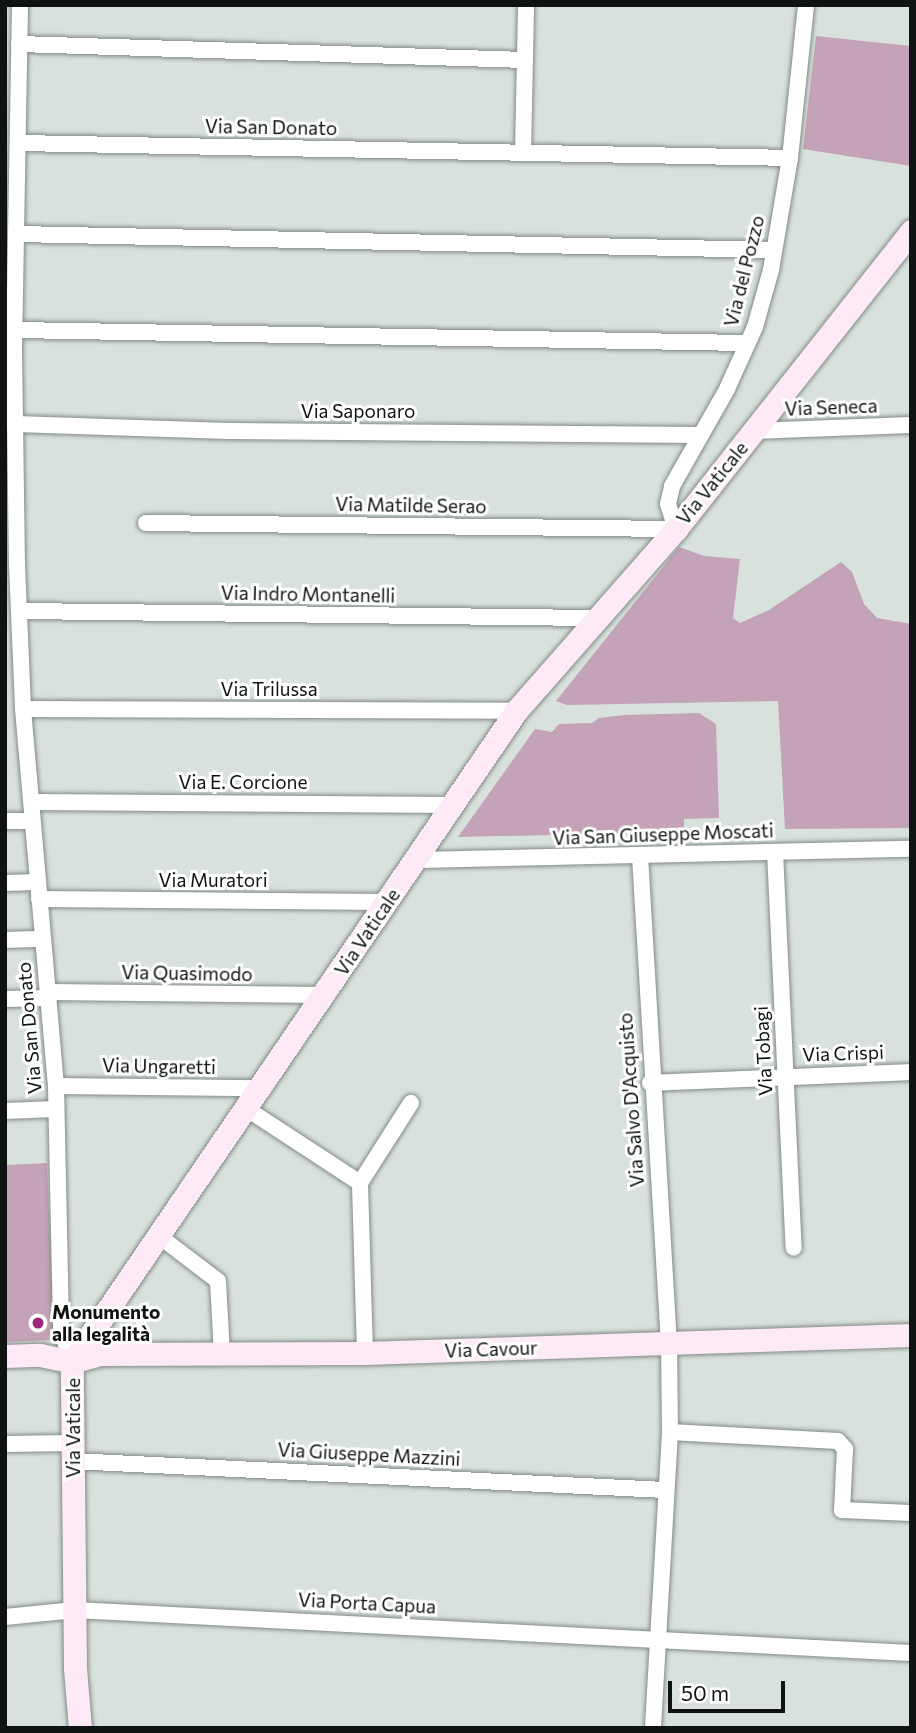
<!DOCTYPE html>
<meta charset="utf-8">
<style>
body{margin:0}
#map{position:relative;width:916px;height:1733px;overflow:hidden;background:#d8e1dc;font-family:Commissioner,sans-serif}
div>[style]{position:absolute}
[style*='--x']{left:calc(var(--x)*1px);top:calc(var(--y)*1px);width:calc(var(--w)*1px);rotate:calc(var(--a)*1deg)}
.green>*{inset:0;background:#c4a2b7}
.roads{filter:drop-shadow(0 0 2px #828b87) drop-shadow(0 0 2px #828b87)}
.street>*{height:16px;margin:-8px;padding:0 8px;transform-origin:8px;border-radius:8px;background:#fff}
.secondary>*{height:23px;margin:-11.5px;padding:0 11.5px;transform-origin:11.5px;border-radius:11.5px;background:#feeaf6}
.dots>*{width:19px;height:19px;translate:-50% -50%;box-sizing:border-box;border:4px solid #fff;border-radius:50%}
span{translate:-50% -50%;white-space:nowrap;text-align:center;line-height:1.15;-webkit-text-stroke:6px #fff;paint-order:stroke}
.street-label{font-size:19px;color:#0f1311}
.poi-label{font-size:19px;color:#0f1311;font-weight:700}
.left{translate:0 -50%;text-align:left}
.frame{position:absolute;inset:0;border:7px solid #0f1311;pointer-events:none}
.scale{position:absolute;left:668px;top:1681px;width:117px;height:32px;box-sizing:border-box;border:4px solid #0f1311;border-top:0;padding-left:9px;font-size:21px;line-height:24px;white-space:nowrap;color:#0f1311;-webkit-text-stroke:5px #fff;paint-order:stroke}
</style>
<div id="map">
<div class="green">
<i style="clip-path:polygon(816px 36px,911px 46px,911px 166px,803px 149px)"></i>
<i style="clip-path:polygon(679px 547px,704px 556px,740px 559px,733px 618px,740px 623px,769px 610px,841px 562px,852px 572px,864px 604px,877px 618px,911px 624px,911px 828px,785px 829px,778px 701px,567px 705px,556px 701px)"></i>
<i style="clip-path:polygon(699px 713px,716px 724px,719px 818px,684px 819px,684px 832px,458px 837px,535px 729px,552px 732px,559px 724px,592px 723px,599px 718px,625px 715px)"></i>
<i style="clip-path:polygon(47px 1163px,54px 1340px,5px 1342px,5px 1165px)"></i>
</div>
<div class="roads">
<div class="street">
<i style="--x:20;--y:5;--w:346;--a:91"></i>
<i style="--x:14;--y:351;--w:214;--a:89.2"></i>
<i style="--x:17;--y:565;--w:144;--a:87.6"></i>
<i style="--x:23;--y:709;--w:378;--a:85"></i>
<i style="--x:56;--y:1086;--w:244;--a:88.8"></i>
<i style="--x:61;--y:1330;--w:34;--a:71"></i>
<i style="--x:19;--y:44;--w:506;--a:1.81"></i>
<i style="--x:19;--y:143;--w:771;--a:1.11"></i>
<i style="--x:523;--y:152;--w:147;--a:-88.8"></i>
<i style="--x:17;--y:234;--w:757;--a:1.21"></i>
<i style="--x:15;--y:330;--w:732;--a:1.02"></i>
<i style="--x:15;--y:424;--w:214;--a:1.9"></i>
<i style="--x:229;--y:431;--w:472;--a:0.5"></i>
<i style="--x:753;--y:431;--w:158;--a:-2.2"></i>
<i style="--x:146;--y:523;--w:530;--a:0.65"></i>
<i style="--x:676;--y:529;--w:26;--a:-108"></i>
<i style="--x:668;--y:504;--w:18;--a:-77"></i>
<i style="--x:672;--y:486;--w:112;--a:-60.4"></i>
<i style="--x:727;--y:389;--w:68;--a:-65.7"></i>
<i style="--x:755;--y:327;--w:59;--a:-74.3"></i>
<i style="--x:771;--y:270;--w:114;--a:-80.4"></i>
<i style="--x:790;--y:158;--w:154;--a:-84"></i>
<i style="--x:20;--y:611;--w:575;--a:0.7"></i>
<i style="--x:23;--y:709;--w:493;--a:0.2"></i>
<i style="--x:32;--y:802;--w:422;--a:0.4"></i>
<i style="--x:5;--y:821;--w:27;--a:0"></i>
<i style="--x:775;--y:852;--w:396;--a:87.3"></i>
<i style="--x:640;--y:856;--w:486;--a:86.6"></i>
<i style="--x:669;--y:1341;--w:91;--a:89.4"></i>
<i style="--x:670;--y:1432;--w:296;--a:93.3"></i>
<i style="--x:416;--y:860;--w:495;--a:-1.3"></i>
<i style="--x:5;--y:883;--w:32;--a:-2"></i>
<i style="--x:39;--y:899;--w:348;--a:0.5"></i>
<i style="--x:5;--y:940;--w:37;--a:-2"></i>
<i style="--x:49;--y:992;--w:275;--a:0.6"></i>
<i style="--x:5;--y:999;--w:44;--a:-1.3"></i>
<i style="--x:650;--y:1083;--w:261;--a:-2.4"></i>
<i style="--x:56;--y:1086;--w:205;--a:0.6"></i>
<i style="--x:247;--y:1109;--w:135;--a:33.2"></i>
<i style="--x:5;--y:1111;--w:51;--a:-2.2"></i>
<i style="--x:159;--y:1236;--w:74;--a:37.3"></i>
<i style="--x:218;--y:1281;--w:74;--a:86.9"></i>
<i style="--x:365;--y:1353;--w:170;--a:-91.7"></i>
<i style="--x:360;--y:1183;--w:95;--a:-57.5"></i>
<i style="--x:670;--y:1432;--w:168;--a:3.1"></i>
<i style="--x:838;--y:1441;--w:11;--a:49"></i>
<i style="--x:845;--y:1449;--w:61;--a:92.8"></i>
<i style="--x:842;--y:1510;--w:69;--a:2.5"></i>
<i style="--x:5;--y:1444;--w:67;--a:-0.9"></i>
<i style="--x:72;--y:1461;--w:594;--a:2.8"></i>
<i style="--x:5;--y:1617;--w:70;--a:-5.7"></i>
<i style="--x:75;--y:1610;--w:837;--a:2.94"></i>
</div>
<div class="secondary">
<i style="--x:5;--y:1356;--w:35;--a:-2"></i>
<i style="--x:40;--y:1355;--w:33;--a:12"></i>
<i style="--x:72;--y:1362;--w:29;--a:-16"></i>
<i style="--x:100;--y:1354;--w:265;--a:-0.2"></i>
<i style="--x:365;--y:1353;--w:546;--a:-1.89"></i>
<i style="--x:80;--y:1728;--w:60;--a:-94.8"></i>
<i style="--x:75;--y:1668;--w:306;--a:-90.6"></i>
<i style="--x:72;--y:1362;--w:788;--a:-55.7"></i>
<i style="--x:516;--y:711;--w:242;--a:-48.7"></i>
<i style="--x:676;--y:529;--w:380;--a:-51.7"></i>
</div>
</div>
<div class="dots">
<i style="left:38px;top:1323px;background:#9f267d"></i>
</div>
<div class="street-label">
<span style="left:271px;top:127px;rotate:1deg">Via San Donato</span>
<span style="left:744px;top:271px;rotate:-76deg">Via del Pozzo</span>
<span style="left:831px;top:407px;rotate:-2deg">Via Seneca</span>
<span style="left:358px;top:411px">Via Saponaro</span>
<span style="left:712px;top:483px;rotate:-51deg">Via Vaticale</span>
<span style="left:411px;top:505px;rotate:1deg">Via Matilde Serao</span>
<span style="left:308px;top:594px;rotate:1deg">Via Indro Montanelli</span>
<span style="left:269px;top:689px">Via Trilussa</span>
<span style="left:243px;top:782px">Via E. Corcione</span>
<span style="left:663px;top:834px;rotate:-2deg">Via San Giuseppe Moscati</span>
<span style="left:213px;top:880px">Via Muratori</span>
<span style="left:367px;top:932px;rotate:-56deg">Via Vaticale</span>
<span style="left:187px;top:973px;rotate:1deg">Via Quasimodo</span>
<span style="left:29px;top:1028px;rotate:-95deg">Via San Donato</span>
<span style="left:763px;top:1051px;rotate:-93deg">Via Tobagi</span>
<span style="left:843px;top:1053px;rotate:-2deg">Via Crispi</span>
<span style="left:159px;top:1066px;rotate:1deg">Via Ungaretti</span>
<span style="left:631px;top:1100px;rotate:-94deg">Via Salvo D'Acquisto</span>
<span style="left:491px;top:1349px;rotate:-2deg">Via Cavour</span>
<span style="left:73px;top:1428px;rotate:-90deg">Via Vaticale</span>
<span style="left:369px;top:1454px;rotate:3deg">Via Giuseppe Mazzini</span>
<span style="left:367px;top:1603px;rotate:3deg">Via Porta Capua</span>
</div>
<div class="poi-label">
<span class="left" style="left:52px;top:1323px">Monumento<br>alla legalità</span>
</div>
<div class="frame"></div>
<div class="scale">50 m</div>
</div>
